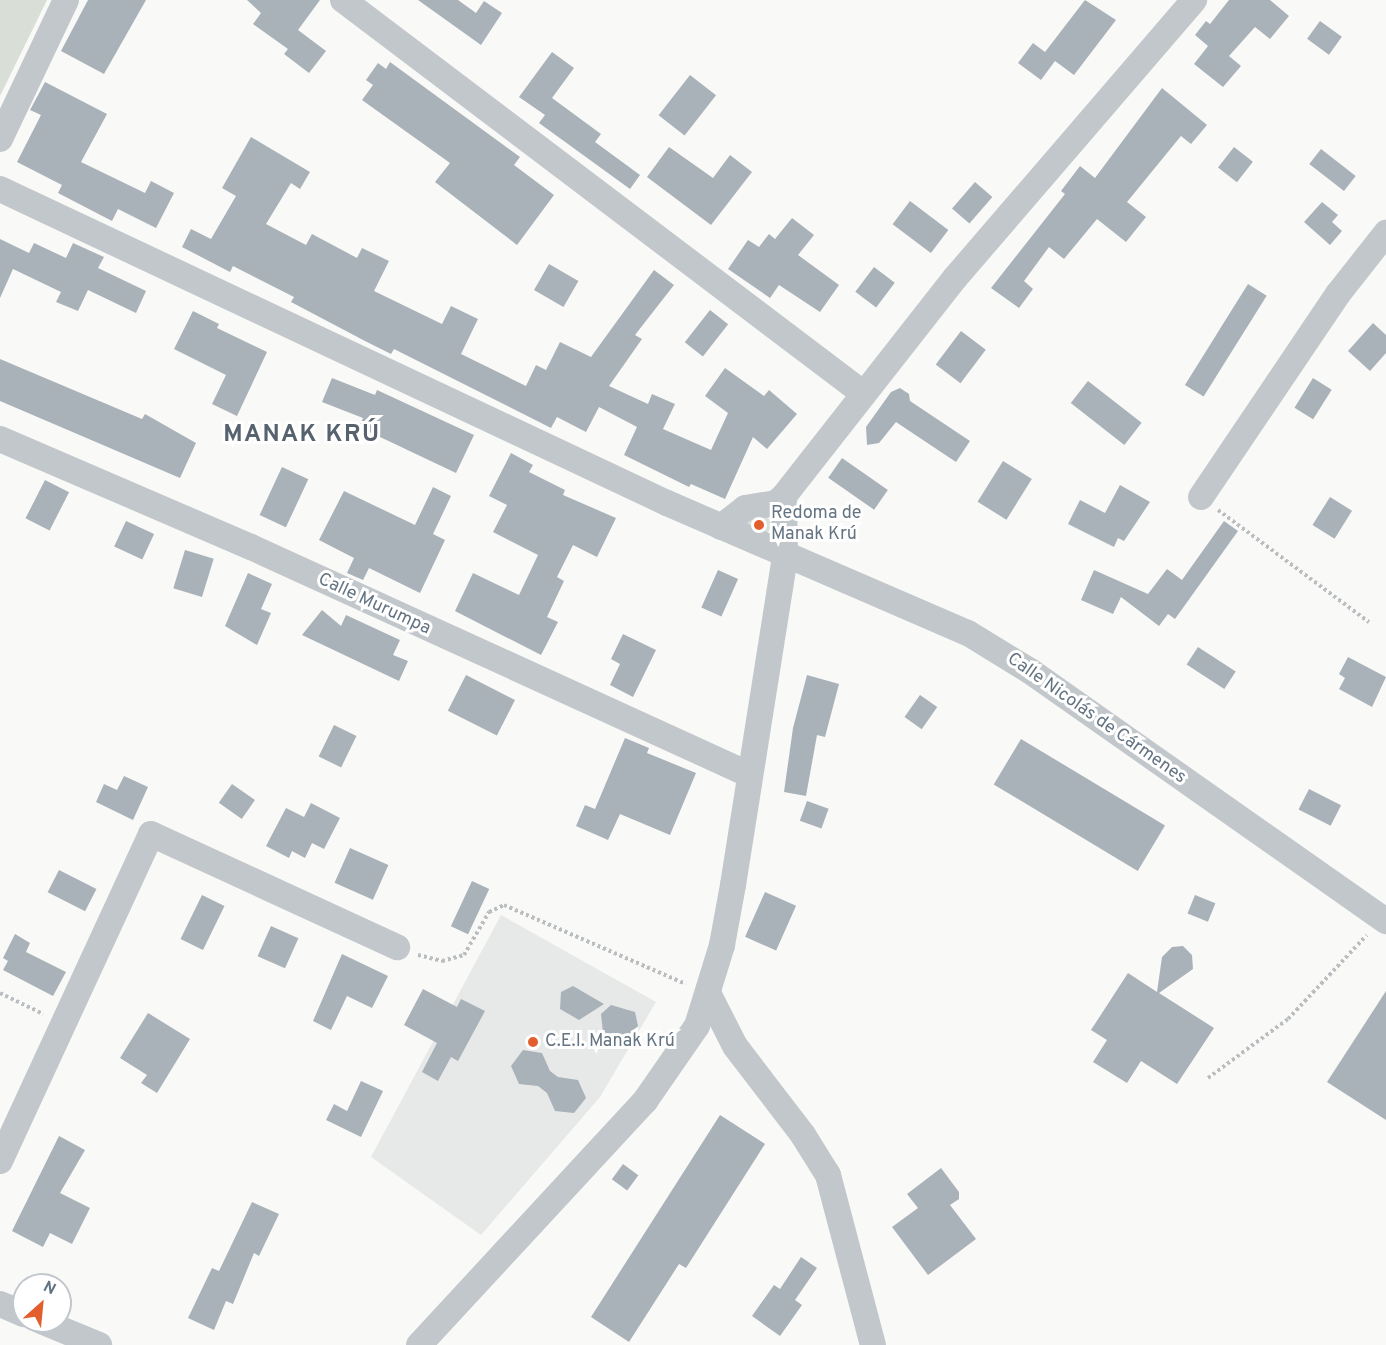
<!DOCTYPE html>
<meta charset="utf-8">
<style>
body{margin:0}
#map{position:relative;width:1386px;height:1345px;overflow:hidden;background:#f9f9f7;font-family:Overpass,sans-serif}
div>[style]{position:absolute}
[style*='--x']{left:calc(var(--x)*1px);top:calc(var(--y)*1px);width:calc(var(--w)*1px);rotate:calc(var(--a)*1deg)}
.built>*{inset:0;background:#e7e8e8}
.green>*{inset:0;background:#d9ded6}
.building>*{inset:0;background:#a9b2b8;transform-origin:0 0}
.path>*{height:4px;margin-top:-2px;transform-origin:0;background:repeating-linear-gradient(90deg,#babec1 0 3px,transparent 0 6px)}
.minor>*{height:26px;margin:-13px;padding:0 13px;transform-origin:13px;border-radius:13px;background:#c2c7cb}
.dots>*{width:16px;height:16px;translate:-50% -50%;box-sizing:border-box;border:3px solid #fff;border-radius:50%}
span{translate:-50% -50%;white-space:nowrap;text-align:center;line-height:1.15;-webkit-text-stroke:6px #fff;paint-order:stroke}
.poi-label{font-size:18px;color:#647482}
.left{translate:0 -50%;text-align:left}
.street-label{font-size:18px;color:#647482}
.district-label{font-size:24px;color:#56626d;font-weight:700;letter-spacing:1.5px}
.north{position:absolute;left:12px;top:1273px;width:60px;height:60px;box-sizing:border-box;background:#fff;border:2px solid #c1c7cd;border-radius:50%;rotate:27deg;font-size:16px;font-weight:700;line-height:24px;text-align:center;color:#647482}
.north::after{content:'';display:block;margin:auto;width:21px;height:27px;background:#e35e2d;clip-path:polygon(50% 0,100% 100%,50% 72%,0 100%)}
</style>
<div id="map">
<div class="built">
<i style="clip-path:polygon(501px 915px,656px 1002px,600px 1097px,481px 1235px,371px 1157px)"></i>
</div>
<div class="green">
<i style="clip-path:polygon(0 0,47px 0,0 96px)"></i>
<i style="clip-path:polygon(766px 514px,772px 525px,766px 536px,746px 525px,748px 519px)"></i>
</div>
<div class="building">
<i style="clip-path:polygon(88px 0,146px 0,104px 74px,61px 51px)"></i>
<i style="clip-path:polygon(247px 0,320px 0,298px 30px,326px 51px,309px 73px,284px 54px,288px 49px,253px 24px,261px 13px)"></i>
<i style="clip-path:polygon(418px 0,458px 0,476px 13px,484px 1px,502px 13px,481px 45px)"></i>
<i style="clip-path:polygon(1085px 0,1116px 20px,1074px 75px,1055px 61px,1041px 80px,1018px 63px,1033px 43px,1045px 52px)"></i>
<i style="clip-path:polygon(1229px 0,1270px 0,1289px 16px,1270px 39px,1255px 27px,1229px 56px,1241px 66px,1223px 87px,1194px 64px,1208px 46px,1195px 35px,1206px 21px,1210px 24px)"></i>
<i style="left:1320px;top:21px;width:27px;height:22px;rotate:36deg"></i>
<i style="clip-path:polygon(552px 52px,574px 68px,552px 98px,601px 134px,595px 142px,640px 175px,630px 189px,539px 123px,545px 115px,519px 97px)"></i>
<i style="clip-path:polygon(390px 62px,520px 157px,514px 165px,554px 195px,517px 245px,435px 182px,450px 163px,362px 100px,373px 85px,366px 80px,378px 63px,386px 69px)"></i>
<i style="left:690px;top:75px;width:33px;height:51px;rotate:38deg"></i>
<i style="clip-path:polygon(45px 82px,107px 114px,81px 162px,145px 193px,151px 181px,174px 193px,156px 228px,118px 209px,112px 221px,58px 193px,62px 185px,17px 162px,41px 115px,30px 110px)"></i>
<i style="clip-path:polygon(1162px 88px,1207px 125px,1191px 144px,1181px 136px,1127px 202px,1146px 217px,1126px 242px,1097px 219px,1064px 259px,1049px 247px,1024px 281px,1033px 289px,1019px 308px,991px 288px,1065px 194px,1061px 191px,1080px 166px,1095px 178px)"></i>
<i style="clip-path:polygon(251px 137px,310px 172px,300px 189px,291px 183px,266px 224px,306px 245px,312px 234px,357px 258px,362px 248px,389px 261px,374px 291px,442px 324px,451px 306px,478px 319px,461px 354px,526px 386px,536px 365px,546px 370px,560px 342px,591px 357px,654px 270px,674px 285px,635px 335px,642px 339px,609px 386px,648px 404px,652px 394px,675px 404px,663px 429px,711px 450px,728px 413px,705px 396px,725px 368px,764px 396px,769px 390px,797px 414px,767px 449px,753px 437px,725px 499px,691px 484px,689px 487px,624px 455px,637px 427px,599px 407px,586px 432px,557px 417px,551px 428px,394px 349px,391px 354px,365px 341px,291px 302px,294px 297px,233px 266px,230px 272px,182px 247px,191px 229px,211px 239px,236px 196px,222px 188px)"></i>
<i style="clip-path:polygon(669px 147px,713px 178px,730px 155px,752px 172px,711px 225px,647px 177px)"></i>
<i style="left:1234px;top:147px;width:24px;height:26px;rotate:38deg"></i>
<i style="left:1321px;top:149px;width:44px;height:19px;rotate:38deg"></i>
<i style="left:975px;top:182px;width:23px;height:35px;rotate:41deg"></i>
<i style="left:910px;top:201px;width:48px;height:29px;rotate:37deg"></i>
<i style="clip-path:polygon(1322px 202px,1338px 215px,1332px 222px,1342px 231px,1330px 245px,1304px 222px)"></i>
<i style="clip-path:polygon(792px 218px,814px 235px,798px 255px,839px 285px,820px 312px,779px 285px,770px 298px,728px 269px,748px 240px,759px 247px,769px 234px,775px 239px)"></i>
<i style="clip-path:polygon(0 239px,29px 253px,34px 243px,66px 258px,73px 243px,104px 257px,98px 268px,146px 291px,136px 313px,88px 290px,78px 311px,56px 302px,61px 292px,13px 269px,0 298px)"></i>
<i style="left:549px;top:264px;width:34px;height:30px;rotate:30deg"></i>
<i style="left:874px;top:267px;width:26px;height:31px;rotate:37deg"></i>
<i style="left:1248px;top:284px;width:22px;height:119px;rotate:32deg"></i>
<i style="left:710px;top:310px;width:23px;height:41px;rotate:38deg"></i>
<i style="clip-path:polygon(193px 311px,219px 324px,217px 328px,267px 352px,237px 416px,212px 404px,226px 375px,174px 349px)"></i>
<i style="clip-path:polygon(1373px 323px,1386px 335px,1386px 353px,1370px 371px,1348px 351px)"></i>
<i style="left:961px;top:331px;width:31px;height:42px;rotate:37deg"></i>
<i style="clip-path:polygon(0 359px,142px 419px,145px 414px,196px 443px,180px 478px,0 401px)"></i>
<i style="clip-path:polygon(332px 378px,375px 395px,377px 390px,474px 435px,456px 473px,359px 427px,363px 418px,322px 402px)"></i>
<i style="left:1313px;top:378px;width:22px;height:35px;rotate:32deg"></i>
<i style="left:1088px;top:381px;width:68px;height:28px;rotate:38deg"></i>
<i style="clip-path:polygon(900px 388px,909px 394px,910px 401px,970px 441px,956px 462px,896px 422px,879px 443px,867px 445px,866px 427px,891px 392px)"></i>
<i style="clip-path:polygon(511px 453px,533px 465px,529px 472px,565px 490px,563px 495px,616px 518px,597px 557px,573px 545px,557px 577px,564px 581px,547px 617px,558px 622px,541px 655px,455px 611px,473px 573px,519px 595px,538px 555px,493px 532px,507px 505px,489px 496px)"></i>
<i style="left:842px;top:458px;width:56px;height:24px;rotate:35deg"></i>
<i style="left:1003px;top:461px;width:34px;height:48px;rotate:32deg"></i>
<i style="left:282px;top:467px;width:29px;height:53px;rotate:25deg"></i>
<i style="left:45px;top:480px;width:27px;height:43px;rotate:27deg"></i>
<i style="clip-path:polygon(1120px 485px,1150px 502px,1124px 541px,1118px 538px,1114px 547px,1068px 524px,1080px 500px,1105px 513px)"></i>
<i style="clip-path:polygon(433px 487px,451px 496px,433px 534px,445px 540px,420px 593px,369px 568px,363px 580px,347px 573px,354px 558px,319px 540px,344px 491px,415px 525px)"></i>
<i style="left:1330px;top:497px;width:26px;height:33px;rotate:32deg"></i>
<i style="left:126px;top:521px;width:31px;height:28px;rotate:25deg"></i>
<i style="clip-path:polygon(1224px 521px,1238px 531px,1175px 619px,1168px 614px,1159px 626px,1121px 597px,1113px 614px,1081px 600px,1094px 570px,1148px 594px,1167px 569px,1182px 580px)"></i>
<i style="left:185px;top:550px;width:30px;height:40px;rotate:17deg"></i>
<i style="left:718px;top:570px;width:22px;height:41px;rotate:24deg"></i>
<i style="clip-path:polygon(248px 573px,272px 584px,261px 609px,271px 613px,257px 645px,225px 626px)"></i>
<i style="clip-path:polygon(322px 610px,341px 626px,346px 615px,400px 640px,393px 655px,408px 661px,399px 681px,302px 635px)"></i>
<i style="clip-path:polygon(623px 634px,656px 650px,633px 697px,610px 685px,620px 664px,611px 659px)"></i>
<i style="left:1198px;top:647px;width:45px;height:21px;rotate:33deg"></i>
<i style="clip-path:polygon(1348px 657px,1386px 677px,1372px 707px,1339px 689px,1345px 678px,1339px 674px)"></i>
<i style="left:466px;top:675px;width:55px;height:40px;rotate:27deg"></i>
<i style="clip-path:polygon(807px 675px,839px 684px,825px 737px,817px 735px,806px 796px,784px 792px,793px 728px)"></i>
<i style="left:920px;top:695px;width:21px;height:27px;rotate:35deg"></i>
<i style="left:334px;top:725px;width:25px;height:35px;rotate:26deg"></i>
<i style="clip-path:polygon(625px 738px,649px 748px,647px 753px,696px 773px,670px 835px,620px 814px,608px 840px,576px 826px,585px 805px,595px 809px)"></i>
<i style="left:1021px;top:739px;width:168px;height:53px;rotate:31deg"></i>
<i style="clip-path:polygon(124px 776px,148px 787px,133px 820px,96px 802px,104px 784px,117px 790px)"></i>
<i style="left:232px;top:784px;width:28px;height:23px;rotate:35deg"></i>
<i style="left:1309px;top:789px;width:36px;height:23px;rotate:27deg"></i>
<i style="left:807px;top:801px;width:23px;height:21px;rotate:20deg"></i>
<i style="clip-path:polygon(311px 803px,340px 818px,324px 849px,312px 843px,305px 858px,292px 851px,289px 858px,266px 846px,286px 808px,304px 817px)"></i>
<i style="left:350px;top:848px;width:42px;height:38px;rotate:24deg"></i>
<i style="left:59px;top:870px;width:42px;height:25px;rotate:27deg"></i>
<i style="left:472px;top:881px;width:19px;height:50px;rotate:25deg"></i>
<i style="left:765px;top:892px;width:34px;height:49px;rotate:24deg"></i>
<i style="left:202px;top:895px;width:25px;height:49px;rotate:26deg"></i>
<i style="left:1195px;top:895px;width:22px;height:20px;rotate:22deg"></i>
<i style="left:271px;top:926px;width:30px;height:33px;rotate:24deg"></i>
<i style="clip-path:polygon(15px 934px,30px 943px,26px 952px,66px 972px,53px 996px,3px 970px,8px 961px,3px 958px)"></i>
<i style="clip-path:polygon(1183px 946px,1192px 955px,1193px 969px,1159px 993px,1214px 1028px,1177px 1084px,1141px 1061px,1127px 1083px,1093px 1062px,1107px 1040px,1091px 1030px,1128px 973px,1157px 992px,1162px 957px,1172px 947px)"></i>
<i style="clip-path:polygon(342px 954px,388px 976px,372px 1008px,347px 996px,331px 1030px,313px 1021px)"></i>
<i style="clip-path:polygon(573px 986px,604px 1004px,579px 1020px,560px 1009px,561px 992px)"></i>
<i style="clip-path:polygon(423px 989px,457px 1007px,461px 999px,485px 1011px,458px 1061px,451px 1057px,438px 1081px,422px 1072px,437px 1043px,404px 1025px)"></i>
<i style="clip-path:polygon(1386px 991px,1386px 1120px,1327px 1082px)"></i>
<i style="clip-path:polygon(611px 1005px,635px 1012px,638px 1026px,625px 1038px,603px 1032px,601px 1014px)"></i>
<i style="clip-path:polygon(148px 1013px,190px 1039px,157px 1093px,141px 1083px,147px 1075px,120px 1058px)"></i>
<i style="clip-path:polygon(523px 1050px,542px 1053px,550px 1071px,558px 1077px,578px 1080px,586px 1098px,574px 1113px,555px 1111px,547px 1093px,538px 1086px,519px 1084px,511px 1066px)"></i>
<i style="clip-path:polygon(361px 1081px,383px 1091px,361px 1137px,326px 1120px,334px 1104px,347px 1111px)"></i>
<i style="clip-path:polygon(720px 1115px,765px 1144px,686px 1268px,679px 1264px,629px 1342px,591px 1317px)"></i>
<i style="clip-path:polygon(59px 1136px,85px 1150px,60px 1193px,90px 1208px,72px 1244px,50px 1233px,43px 1247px,12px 1231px)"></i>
<i style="left:623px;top:1164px;width:19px;height:19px;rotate:36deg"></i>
<i style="clip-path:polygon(941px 1168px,959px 1192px,959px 1199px,950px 1205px,976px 1239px,928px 1275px,892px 1227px,918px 1208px,907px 1194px)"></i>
<i style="clip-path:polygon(252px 1202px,279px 1214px,259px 1256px,254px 1253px,233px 1304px,226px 1301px,214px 1330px,188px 1318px,212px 1268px,219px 1271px)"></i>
<i style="clip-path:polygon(801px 1257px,817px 1268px,795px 1300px,802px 1305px,780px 1336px,752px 1316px,774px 1285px,780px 1289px)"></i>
</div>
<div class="path">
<i style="--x:1218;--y:510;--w:188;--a:36.6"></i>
<i style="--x:418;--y:955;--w:25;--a:14"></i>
<i style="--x:442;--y:961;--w:23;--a:-15"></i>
<i style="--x:464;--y:955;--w:50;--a:-59.8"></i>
<i style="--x:489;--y:912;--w:17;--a:-25"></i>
<i style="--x:504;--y:905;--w:198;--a:23.5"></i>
<i style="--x:0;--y:993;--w:48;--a:26"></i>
<i style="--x:1208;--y:1078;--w:99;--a:-36.4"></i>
<i style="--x:1288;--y:1019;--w:115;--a:-46.8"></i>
</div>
<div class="minor">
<i style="--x:343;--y:0;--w:653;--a:37.1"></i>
<i style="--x:0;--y:139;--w:154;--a:-64.6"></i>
<i style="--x:0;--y:189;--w:737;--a:25.21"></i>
<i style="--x:667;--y:503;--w:328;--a:23.4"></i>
<i style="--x:968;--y:633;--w:73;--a:31.5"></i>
<i style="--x:1030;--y:671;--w:435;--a:35.1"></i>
<i style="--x:0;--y:439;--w:273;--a:23.3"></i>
<i style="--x:251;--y:547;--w:546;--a:24.55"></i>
<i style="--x:1201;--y:497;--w:245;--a:-56"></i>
<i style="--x:1338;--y:294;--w:78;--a:-51.8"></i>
<i style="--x:721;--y:527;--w:31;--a:-38"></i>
<i style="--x:745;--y:508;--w:31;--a:-9"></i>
<i style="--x:776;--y:503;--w:11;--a:-41"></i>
<i style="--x:784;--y:496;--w:277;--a:-51.9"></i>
<i style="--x:955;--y:278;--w:367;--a:-49.3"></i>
<i style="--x:708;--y:993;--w:59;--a:63"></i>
<i style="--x:735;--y:1046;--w:112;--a:52.6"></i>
<i style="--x:803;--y:1135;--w:47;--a:58"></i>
<i style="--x:828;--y:1175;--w:176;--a:75.2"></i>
<i style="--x:0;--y:1161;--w:360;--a:-65.2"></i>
<i style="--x:151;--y:834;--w:271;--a:24.7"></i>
<i style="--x:0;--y:1304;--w:26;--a:23"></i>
<i style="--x:41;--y:1321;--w:63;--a:22.5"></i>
<i style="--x:419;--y:1345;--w:333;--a:-47.2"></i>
<i style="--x:645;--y:1101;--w:91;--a:-55.3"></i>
<i style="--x:697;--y:1026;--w:85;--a:-72.8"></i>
<i style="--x:722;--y:945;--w:61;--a:-79.6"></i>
<i style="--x:733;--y:885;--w:334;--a:-81"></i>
<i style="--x:785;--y:555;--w:59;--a:-91"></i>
</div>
<div class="dots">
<i style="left:759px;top:525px;background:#e35e2d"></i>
<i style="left:533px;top:1042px;background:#e35e2d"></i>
</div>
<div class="poi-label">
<span class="left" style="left:771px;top:525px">Redoma de<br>Manak Krú</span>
<span class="left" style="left:545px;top:1042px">C.E.I. Manak Krú</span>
</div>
<div class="street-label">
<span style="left:374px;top:605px;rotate:25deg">Calle Murumpa</span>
<span style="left:1096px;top:719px;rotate:35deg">Calle Nicolás de Cármenes</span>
</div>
<div class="district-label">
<span style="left:302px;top:436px">MANAK KRÚ</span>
</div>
<div class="north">N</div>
</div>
